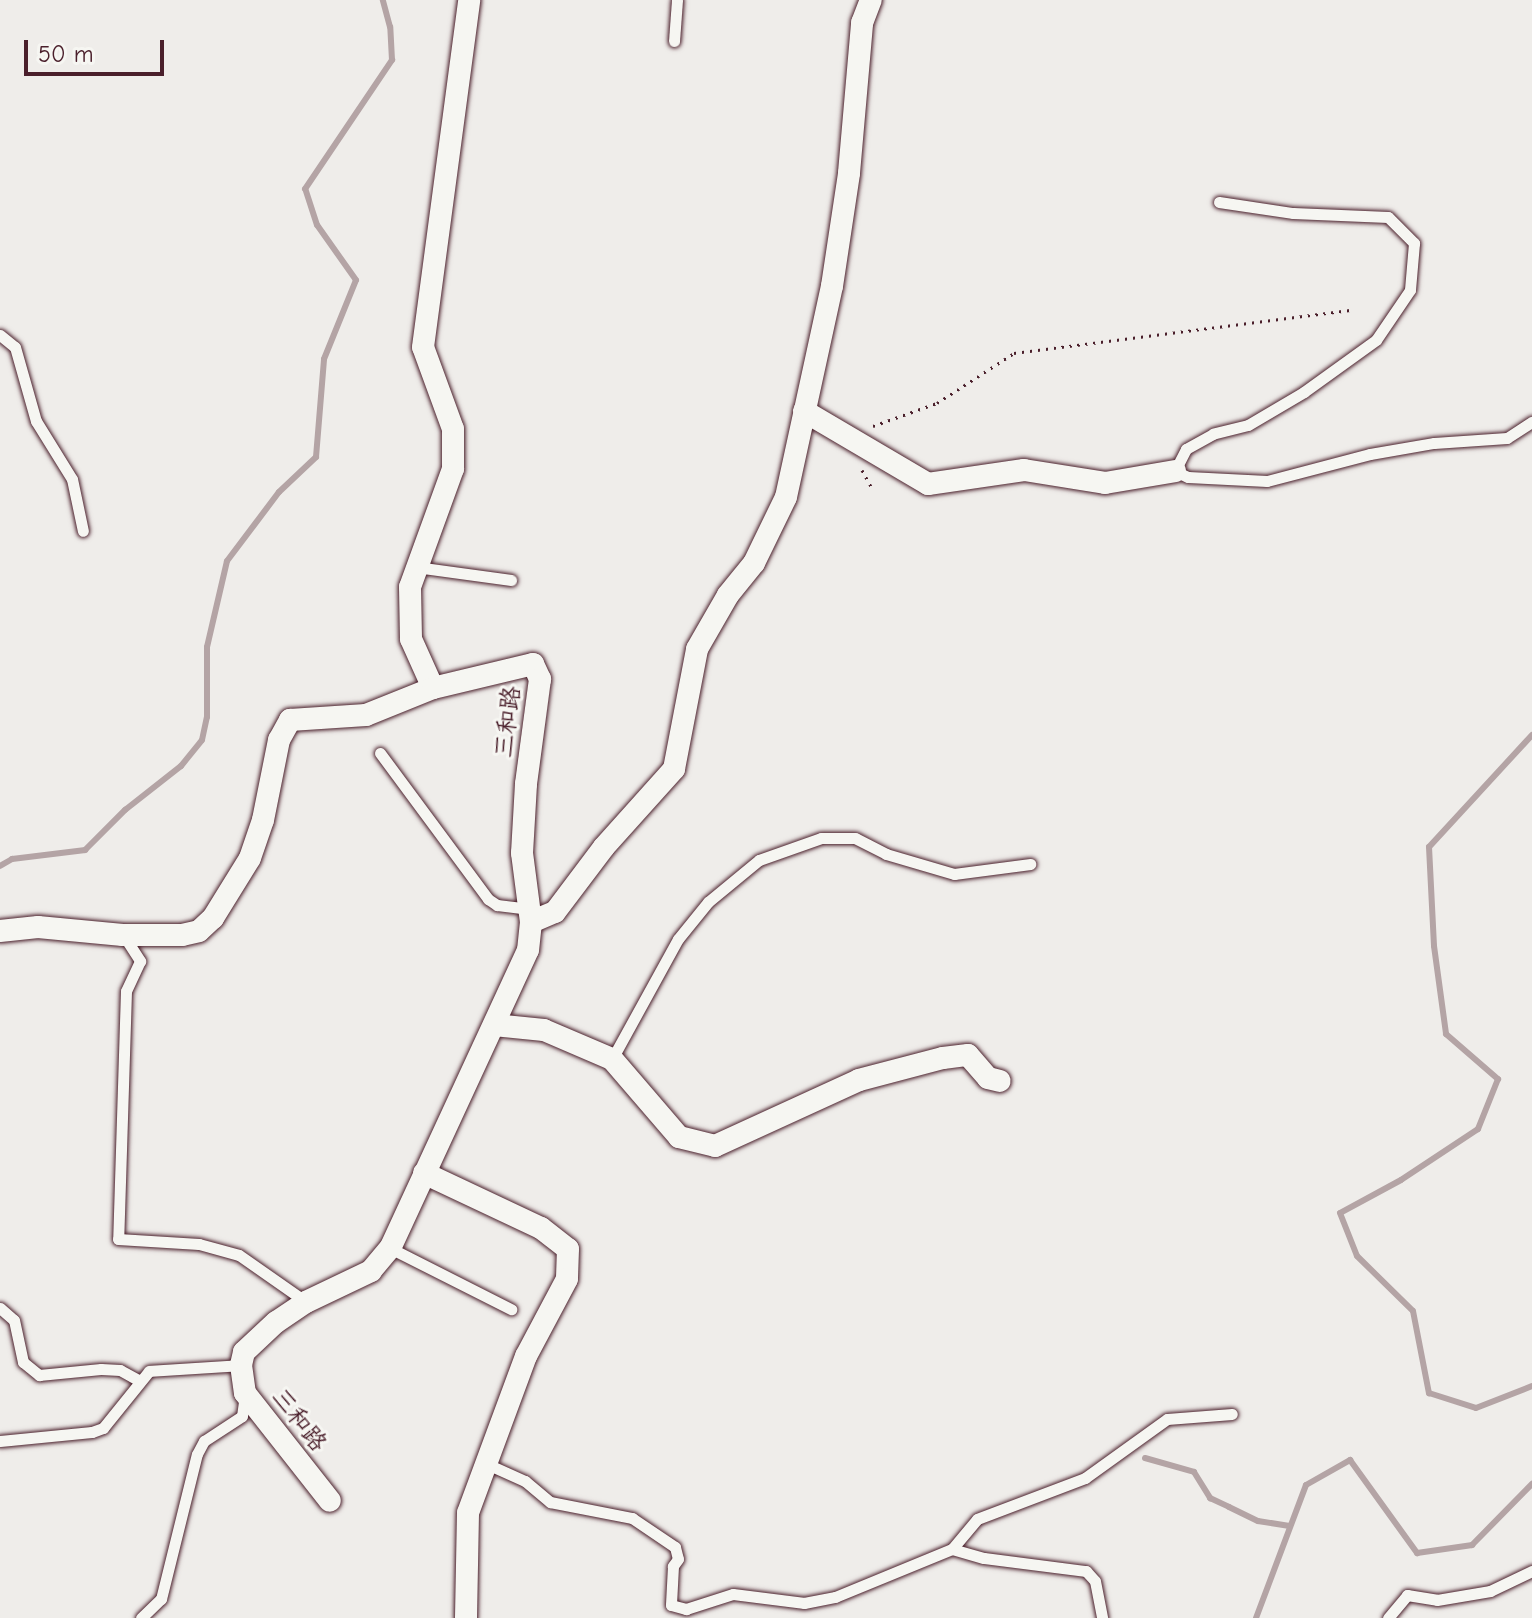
<!DOCTYPE html>
<meta charset="utf-8">
<style>
body{margin:0}
#map{position:relative;width:1532px;height:1618px;overflow:hidden;background:#efedea;font-family:"Comic Neue","LXGW WenKai TC",sans-serif}
div>[style]{position:absolute}
[style*='--x']{left:calc(var(--x)*1px);top:calc(var(--y)*1px);width:calc(var(--w)*1px);rotate:calc(var(--a)*1deg)}
.stream>*{height:6px;margin:-3px;padding:0 3px;transform-origin:3px;border-radius:3px;background:#b4a4a5}
.path>*{height:3px;margin-top:-1.5px;transform-origin:0;background:repeating-linear-gradient(90deg,#4a1f2b 0 2px,transparent 0 8px)}
.roads{filter:drop-shadow(0 0 2px #4a1f2b) drop-shadow(0 0 2px #4a1f2b)}
.lane>*{height:11px;margin:-5.5px;padding:0 5.5px;transform-origin:5.5px;border-radius:5.5px;background:#f6f6f2}
.street>*{height:22px;margin:-11px;padding:0 11px;transform-origin:11px;border-radius:11px;background:#f6f6f2}
span{translate:-50% -50%;white-space:nowrap;text-align:center;line-height:1.15;-webkit-text-stroke:6px #f6f6f2;paint-order:stroke}
.street-label{font-size:24px;color:#4a1f2b}
.scale{position:absolute;left:24px;top:40px;width:140px;height:36px;box-sizing:border-box;border:4px solid #4a1f2b;border-top:0;padding-left:10px;font-size:24px;line-height:28px;white-space:nowrap;color:#4a1f2b;-webkit-text-stroke:6px #f6f6f2;paint-order:stroke}
</style>
<div id="map">
<div class="stream">
<i style="--x:1532;--y:735;--w:152;--a:132.6"></i>
<i style="--x:1429;--y:847;--w:99;--a:87.1"></i>
<i style="--x:1434;--y:946;--w:89;--a:82.2"></i>
<i style="--x:1446;--y:1034;--w:69;--a:40.9"></i>
<i style="--x:1498;--y:1079;--w:54;--a:111.8"></i>
<i style="--x:1478;--y:1129;--w:92;--a:146.5"></i>
<i style="--x:1401;--y:1180;--w:69;--a:151.6"></i>
<i style="--x:1340;--y:1213;--w:46;--a:68.4"></i>
<i style="--x:1357;--y:1256;--w:78;--a:44.5"></i>
<i style="--x:1413;--y:1311;--w:84;--a:79"></i>
<i style="--x:1429;--y:1393;--w:49;--a:17.7"></i>
<i style="--x:1476;--y:1408;--w:60;--a:-21.4"></i>
<i style="--x:0;--y:866;--w:14;--a:-30"></i>
<i style="--x:12;--y:859;--w:74;--a:-7"></i>
<i style="--x:85;--y:850;--w:57;--a:-45"></i>
<i style="--x:125;--y:810;--w:71;--a:-38.2"></i>
<i style="--x:181;--y:766;--w:33;--a:-51"></i>
<i style="--x:202;--y:740;--w:24;--a:-78"></i>
<i style="--x:207;--y:717;--w:70;--a:-90"></i>
<i style="--x:207;--y:647;--w:88;--a:-76.9"></i>
<i style="--x:227;--y:561;--w:86;--a:-53"></i>
<i style="--x:279;--y:492;--w:51;--a:-43.4"></i>
<i style="--x:316;--y:457;--w:98;--a:-85.3"></i>
<i style="--x:324;--y:359;--w:85;--a:-67.9"></i>
<i style="--x:356;--y:280;--w:67;--a:-125.3"></i>
<i style="--x:317;--y:225;--w:38;--a:-108"></i>
<i style="--x:305;--y:189;--w:156;--a:-56"></i>
<i style="--x:392;--y:60;--w:33;--a:-93"></i>
<i style="--x:390;--y:27;--w:28;--a:-105"></i>
<i style="--x:1145;--y:1458;--w:51;--a:15.9"></i>
<i style="--x:1194;--y:1472;--w:31;--a:58"></i>
<i style="--x:1210;--y:1498;--w:21;--a:25"></i>
<i style="--x:1229;--y:1507;--w:32;--a:26"></i>
<i style="--x:1258;--y:1521;--w:32;--a:9"></i>
<i style="--x:1256;--y:1618;--w:142;--a:-69.4"></i>
<i style="--x:1306;--y:1485;--w:51;--a:-29.6"></i>
<i style="--x:1350;--y:1460;--w:115;--a:54.2"></i>
<i style="--x:1417;--y:1553;--w:56;--a:-8.3"></i>
<i style="--x:1472;--y:1545;--w:86;--a:-45.5"></i>
</div>
<div class="path">
<i style="--x:873;--y:426;--w:68;--a:-19.8"></i>
<i style="--x:937;--y:403;--w:92;--a:-33"></i>
<i style="--x:1014;--y:353;--w:341;--a:-7.3"></i>
<i style="--x:862;--y:470;--w:21;--a:61"></i>
</div>
<div class="roads">
<div class="lane">
<i style="--x:674;--y:41;--w:41;--a:-85.8"></i>
<i style="--x:1219;--y:202;--w:75;--a:8.5"></i>
<i style="--x:1293;--y:213;--w:95;--a:2.4"></i>
<i style="--x:1388;--y:217;--w:37;--a:45"></i>
<i style="--x:1414;--y:243;--w:47;--a:94.9"></i>
<i style="--x:1410;--y:290;--w:60;--a:124.2"></i>
<i style="--x:1376;--y:340;--w:89;--a:144.2"></i>
<i style="--x:1304;--y:392;--w:65;--a:149.5"></i>
<i style="--x:1248;--y:425;--w:36;--a:166"></i>
<i style="--x:1213;--y:434;--w:31;--a:151"></i>
<i style="--x:1186;--y:449;--w:25;--a:117"></i>
<i style="--x:1175;--y:471;--w:14;--a:25"></i>
<i style="--x:1188;--y:477;--w:79;--a:2.9"></i>
<i style="--x:1267;--y:481;--w:106;--a:-14.7"></i>
<i style="--x:1370;--y:454;--w:65;--a:-9.8"></i>
<i style="--x:1434;--y:443;--w:73;--a:-3.9"></i>
<i style="--x:1507;--y:438;--w:30;--a:-33"></i>
<i style="--x:0;--y:335;--w:19;--a:39"></i>
<i style="--x:15;--y:347;--w:77;--a:74.2"></i>
<i style="--x:36;--y:421;--w:68;--a:58.2"></i>
<i style="--x:72;--y:479;--w:53;--a:78.1"></i>
<i style="--x:416;--y:567;--w:96;--a:7.8"></i>
<i style="--x:380;--y:753;--w:182;--a:53.5"></i>
<i style="--x:488;--y:899;--w:11;--a:34"></i>
<i style="--x:497;--y:905;--w:31;--a:7"></i>
<i style="--x:124;--y:936;--w:30;--a:57"></i>
<i style="--x:140;--y:961;--w:33;--a:115"></i>
<i style="--x:126;--y:991;--w:248;--a:91.8"></i>
<i style="--x:118;--y:1239;--w:81;--a:3.5"></i>
<i style="--x:199;--y:1244;--w:41;--a:15.4"></i>
<i style="--x:239;--y:1255;--w:82;--a:35"></i>
<i style="--x:612;--y:1059;--w:137;--a:-61.2"></i>
<i style="--x:678;--y:939;--w:48;--a:-51"></i>
<i style="--x:708;--y:902;--w:66;--a:-39.5"></i>
<i style="--x:759;--y:860;--w:66;--a:-19.5"></i>
<i style="--x:821;--y:838;--w:34;--a:0"></i>
<i style="--x:855;--y:838;--w:35;--a:27"></i>
<i style="--x:886;--y:854;--w:71;--a:16.4"></i>
<i style="--x:954;--y:874;--w:77;--a:-7.5"></i>
<i style="--x:390;--y:1248;--w:136;--a:26.8"></i>
<i style="--x:0;--y:1308;--w:18;--a:41"></i>
<i style="--x:14;--y:1320;--w:43;--a:77.9"></i>
<i style="--x:23;--y:1362;--w:21;--a:39"></i>
<i style="--x:39;--y:1375;--w:62;--a:-5.5"></i>
<i style="--x:101;--y:1369;--w:19;--a:3"></i>
<i style="--x:120;--y:1370;--w:21;--a:29"></i>
<i style="--x:0;--y:1441;--w:92;--a:-5.6"></i>
<i style="--x:92;--y:1432;--w:12;--a:-20"></i>
<i style="--x:103;--y:1428;--w:73;--a:-51.1"></i>
<i style="--x:149;--y:1371;--w:92;--a:-3.7"></i>
<i style="--x:487;--y:1464;--w:42;--a:24.1"></i>
<i style="--x:525;--y:1481;--w:33;--a:40"></i>
<i style="--x:550;--y:1502;--w:84;--a:11"></i>
<i style="--x:632;--y:1518;--w:52;--a:34"></i>
<i style="--x:675;--y:1547;--w:12;--a:76"></i>
<i style="--x:678;--y:1559;--w:9;--a:126"></i>
<i style="--x:673;--y:1566;--w:39;--a:93"></i>
<i style="--x:671;--y:1605;--w:16;--a:15"></i>
<i style="--x:686;--y:1609;--w:49;--a:-17.7"></i>
<i style="--x:733;--y:1594;--w:72;--a:7.2"></i>
<i style="--x:804;--y:1603;--w:32;--a:-11"></i>
<i style="--x:835;--y:1597;--w:126;--a:-22.3"></i>
<i style="--x:952;--y:1549;--w:33;--a:16"></i>
<i style="--x:984;--y:1558;--w:103;--a:7.3"></i>
<i style="--x:1086;--y:1571;--w:13;--a:48"></i>
<i style="--x:1095;--y:1581;--w:38;--a:79"></i>
<i style="--x:952;--y:1549;--w:39;--a:-50"></i>
<i style="--x:977;--y:1519;--w:116;--a:-20.8"></i>
<i style="--x:1085;--y:1478;--w:101;--a:-35.7"></i>
<i style="--x:1167;--y:1419;--w:65;--a:-4.4"></i>
<i style="--x:141;--y:1618;--w:28;--a:-44"></i>
<i style="--x:161;--y:1599;--w:149;--a:-76.1"></i>
<i style="--x:197;--y:1454;--w:15;--a:-62"></i>
<i style="--x:204;--y:1441;--w:45;--a:-33.3"></i>
<i style="--x:242;--y:1416;--w:22;--a:-82"></i>
<i style="--x:1388;--y:1618;--w:30;--a:-50"></i>
<i style="--x:1407;--y:1595;--w:30;--a:9"></i>
<i style="--x:1437;--y:1600;--w:54;--a:-9.6"></i>
<i style="--x:1490;--y:1591;--w:47;--a:-25.5"></i>
</div>
<div class="street">
<i style="--x:804;--y:411;--w:144;--a:30.5"></i>
<i style="--x:928;--y:484;--w:97;--a:-8.3"></i>
<i style="--x:1024;--y:470;--w:82;--a:9.1"></i>
<i style="--x:1105;--y:483;--w:71;--a:-9.7"></i>
<i style="--x:433;--y:688;--w:54;--a:-114.2"></i>
<i style="--x:411;--y:639;--w:52;--a:-91.1"></i>
<i style="--x:410;--y:587;--w:126;--a:-70"></i>
<i style="--x:453;--y:469;--w:40;--a:-90"></i>
<i style="--x:453;--y:429;--w:87;--a:-110.1"></i>
<i style="--x:423;--y:347;--w:350;--a:-82.4"></i>
<i style="--x:531;--y:922;--w:26;--a:-23"></i>
<i style="--x:555;--y:912;--w:81;--a:-53"></i>
<i style="--x:604;--y:847;--w:105;--a:-48.1"></i>
<i style="--x:674;--y:769;--w:122;--a:-79.1"></i>
<i style="--x:697;--y:649;--w:62;--a:-60.1"></i>
<i style="--x:728;--y:595;--w:41;--a:-50.9"></i>
<i style="--x:754;--y:563;--w:73;--a:-64.1"></i>
<i style="--x:786;--y:497;--w:216;--a:-77.7"></i>
<i style="--x:832;--y:286;--w:114;--a:-81.4"></i>
<i style="--x:849;--y:173;--w:151;--a:-85"></i>
<i style="--x:862;--y:23;--w:25;--a:-69"></i>
<i style="--x:0;--y:931;--w:38;--a:-6"></i>
<i style="--x:38;--y:927;--w:85;--a:5.4"></i>
<i style="--x:123;--y:935;--w:59;--a:0"></i>
<i style="--x:182;--y:935;--w:17;--a:-13"></i>
<i style="--x:199;--y:931;--w:19;--a:-43"></i>
<i style="--x:213;--y:918;--w:70;--a:-58.3"></i>
<i style="--x:250;--y:858;--w:40;--a:-71.1"></i>
<i style="--x:263;--y:820;--w:82;--a:-78.7"></i>
<i style="--x:279;--y:740;--w:23;--a:-61"></i>
<i style="--x:290;--y:720;--w:76;--a:-3.8"></i>
<i style="--x:366;--y:715;--w:72;--a:-21.9"></i>
<i style="--x:433;--y:688;--w:103;--a:-13.5"></i>
<i style="--x:533;--y:664;--w:17;--a:65"></i>
<i style="--x:540;--y:679;--w:106;--a:97.6"></i>
<i style="--x:526;--y:784;--w:69;--a:93.3"></i>
<i style="--x:522;--y:853;--w:70;--a:82.6"></i>
<i style="--x:531;--y:922;--w:28;--a:96"></i>
<i style="--x:528;--y:950;--w:328;--a:114.8"></i>
<i style="--x:390;--y:1248;--w:30;--a:130"></i>
<i style="--x:371;--y:1271;--w:72;--a:154.5"></i>
<i style="--x:306;--y:1302;--w:36;--a:146"></i>
<i style="--x:276;--y:1322;--w:44;--a:136.8"></i>
<i style="--x:244;--y:1352;--w:13;--a:103"></i>
<i style="--x:241;--y:1365;--w:28;--a:82"></i>
<i style="--x:245;--y:1393;--w:137;--a:51.8"></i>
<i style="--x:494;--y:1025;--w:50;--a:5.7"></i>
<i style="--x:544;--y:1030;--w:74;--a:23.1"></i>
<i style="--x:612;--y:1059;--w:103;--a:49.3"></i>
<i style="--x:679;--y:1137;--w:37;--a:14"></i>
<i style="--x:715;--y:1146;--w:158;--a:-24.6"></i>
<i style="--x:859;--y:1080;--w:87;--a:-14.7"></i>
<i style="--x:943;--y:1058;--w:25;--a:-7"></i>
<i style="--x:968;--y:1055;--w:30;--a:49"></i>
<i style="--x:988;--y:1078;--w:12;--a:14"></i>
<i style="--x:424;--y:1173;--w:129;--a:25.2"></i>
<i style="--x:541;--y:1228;--w:34;--a:38"></i>
<i style="--x:568;--y:1249;--w:30;--a:92"></i>
<i style="--x:567;--y:1279;--w:87;--a:118"></i>
<i style="--x:526;--y:1356;--w:167;--a:110.3"></i>
<i style="--x:468;--y:1513;--w:105;--a:91.1"></i>
</div>
</div>
<div class="street-label">
<span style="left:508px;top:722px;rotate:-83deg">三和路</span>
<span style="left:299px;top:1420px;rotate:52deg">三和路</span>
</div>
<div class="scale">50 m</div>
</div>
